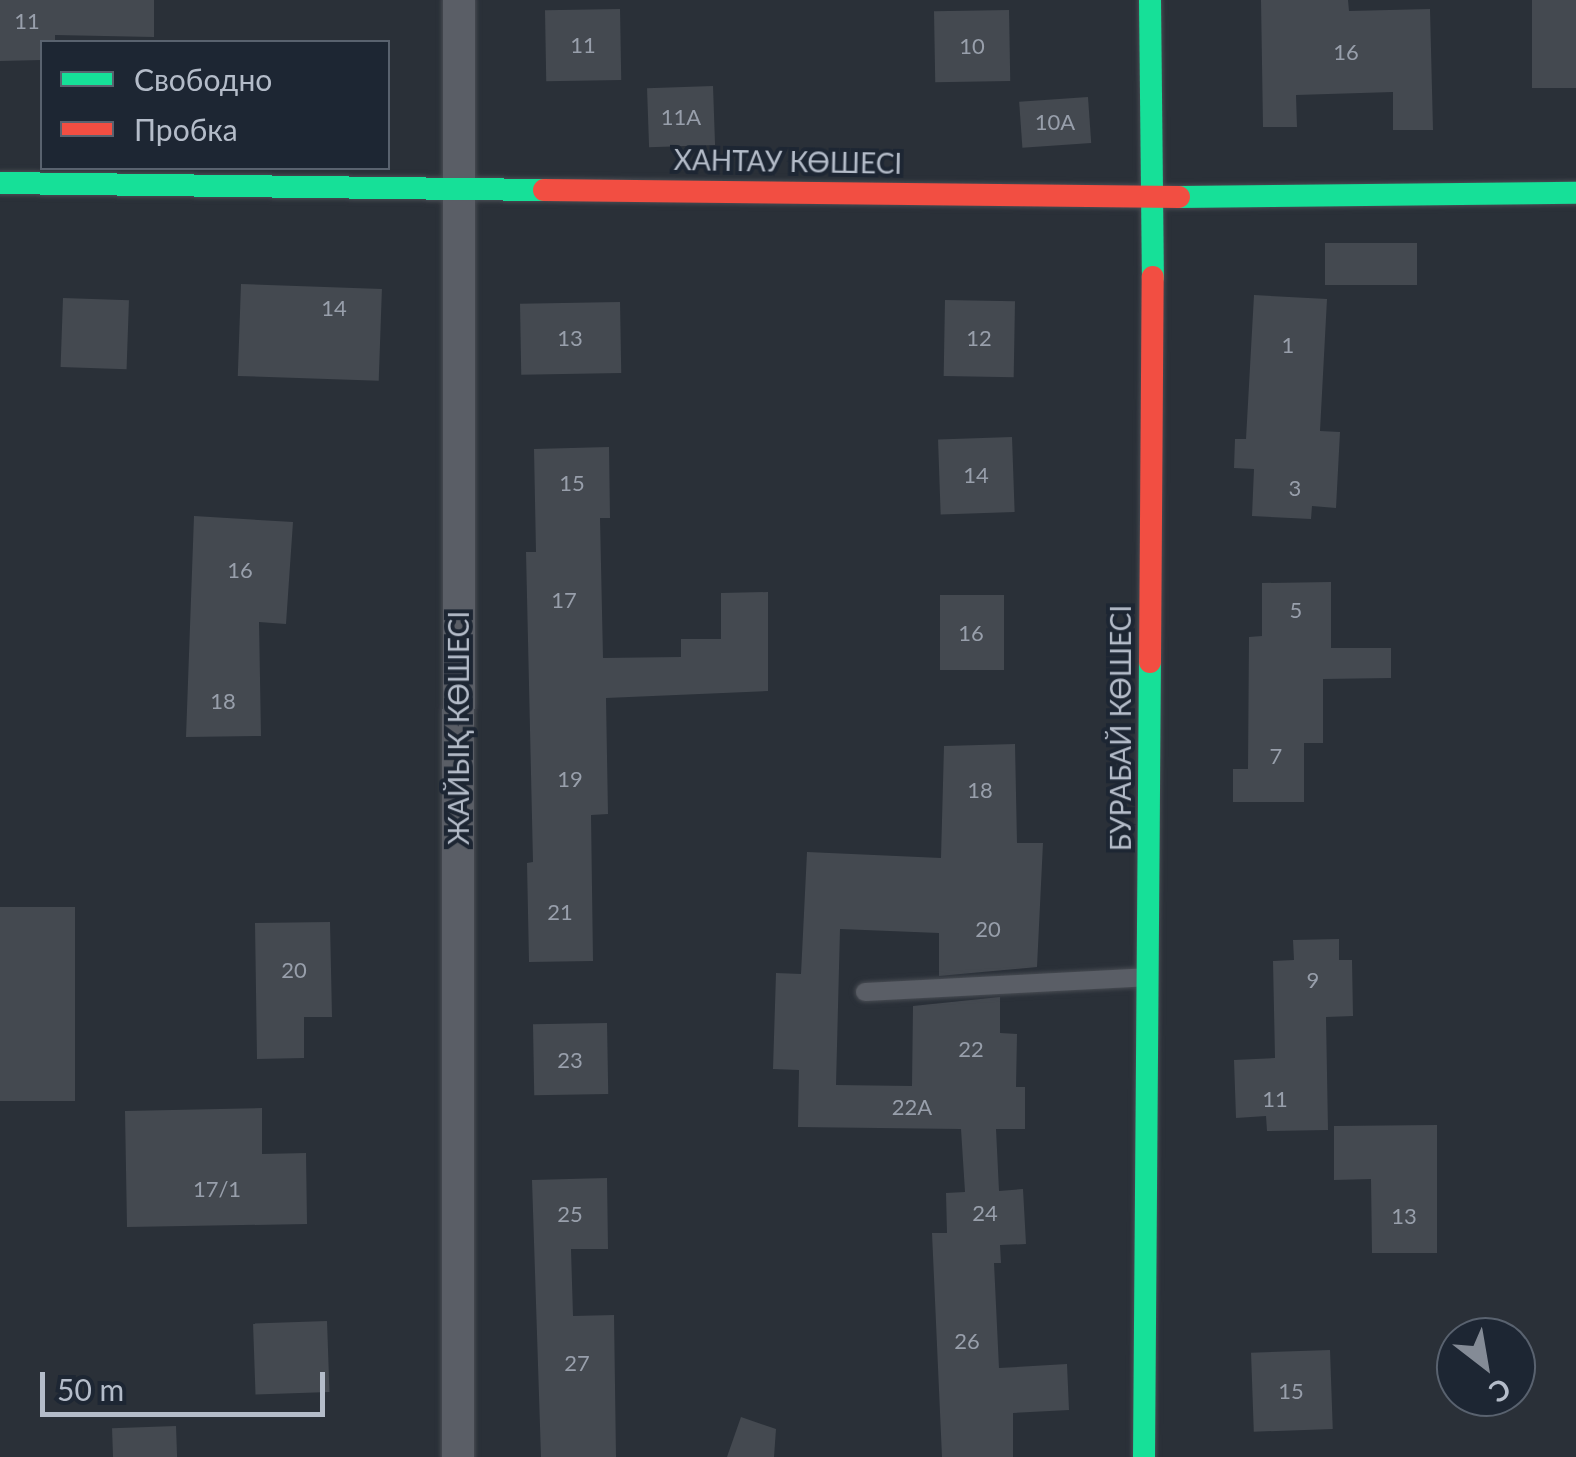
<!DOCTYPE html>
<meta charset="utf-8">
<style>
body{margin:0}
#map{position:relative;width:1576px;height:1457px;overflow:hidden;background:#2a3038;font-family:Lato,sans-serif}
div>[style]{position:absolute}
[style*='--x']{left:calc(var(--x)*1px);top:calc(var(--y)*1px);width:calc(var(--w)*1px);rotate:calc(var(--a)*1deg)}
.building>*{inset:0;background:#444950;transform-origin:0 0}
.roads{filter:drop-shadow(0 0 2px #484c53) drop-shadow(0 0 2px #484c53)}
.lane>*{height:18px;margin:-9px;padding:0 9px;transform-origin:9px;border-radius:9px;background:#5a5e66}
.street>*{height:32px;margin:-16px;padding:0 16px;transform-origin:16px;border-radius:16px;background:#5a5e66}
.fast>*{height:22px;margin:-11px;padding:0 11px;transform-origin:11px;border-radius:11px;background:#16e098}
.jam>*{height:22px;margin:-11px;padding:0 11px;transform-origin:11px;border-radius:11px;background:#f24e42}
span{translate:-50% -50%;white-space:nowrap;text-align:center;line-height:1.15;-webkit-text-stroke:8px #1d2633;paint-order:stroke}
.number-label{font-size:22px;color:#989fab}
.number-label span{-webkit-text-stroke-width:0}
.street-label{font-size:28px;color:#b4bcc9}
.legend{position:absolute;left:40px;top:40px;width:350px;height:130px;box-sizing:border-box;background:#1d2633;border:2px solid #59626f;margin:0;padding:12px 18px;list-style:none;font-size:30px;color:#b4bcc9}
.legend li{display:flex;align-items:center;gap:20px;height:50px}
.legend b{width:50px;border:2px solid #59626f}
.north{position:absolute;left:1436px;top:1317px;width:100px;height:100px;box-sizing:border-box;background:#1d2633;border:2px solid #59626f;border-radius:50%;rotate:149deg;font-size:28px;font-weight:700;line-height:40px;text-align:center;color:#b4bcc9}
.north::after{content:'';display:block;margin:auto;width:35px;height:45px;background:#848b96;clip-path:polygon(50% 0,100% 100%,50% 72%,0 100%)}
.scale{position:absolute;left:40px;top:1372px;width:285px;height:45px;box-sizing:border-box;border:5px solid #b4bcc9;border-top:0;padding-left:12px;font-size:30px;line-height:35px;white-space:nowrap;color:#b4bcc9;-webkit-text-stroke:8px #1d2633;paint-order:stroke}
</style>
<div id="map">
<div class="building">
<i style="clip-path:polygon(0 0,154px 0,154px 37px,55px 35px,55px 42px,42px 42px,42px 60px,0 61px)"></i>
<i style="clip-path:polygon(1261px 0,1348px 0,1349px 11px,1430px 9px,1433px 130px,1393px 130px,1393px 92px,1296px 95px,1297px 127px,1263px 127px)"></i>
<i style="left:1532px;top:0;width:44px;height:88px"></i>
<i style="left:620px;top:9px;width:71px;height:75px;rotate:89deg"></i>
<i style="left:1009px;top:10px;width:71px;height:75px;rotate:89deg"></i>
<i style="left:713px;top:86px;width:59px;height:66px;rotate:88deg"></i>
<i style="left:1088px;top:97px;width:46px;height:69px;rotate:86deg"></i>
<i style="left:1325px;top:243px;width:92px;height:42px"></i>
<i style="left:241px;top:284px;width:141px;height:92px;rotate:2deg"></i>
<i style="clip-path:polygon(1254px 295px,1327px 299px,1320px 431px,1340px 432px,1336px 508px,1312px 506px,1311px 519px,1252px 516px,1254px 469px,1234px 468px,1235px 439px,1246px 439px)"></i>
<i style="left:63px;top:298px;width:66px;height:69px;rotate:2deg"></i>
<i style="left:945px;top:300px;width:70px;height:76px;rotate:1deg"></i>
<i style="left:620px;top:302px;width:71px;height:100px;rotate:89deg"></i>
<i style="left:1012px;top:437px;width:75px;height:74px;rotate:88deg"></i>
<i style="clip-path:polygon(609px 447px,610px 518px,600px 518px,603px 658px,681px 657px,681px 639px,721px 639px,721px 593px,768px 592px,768px 691px,606px 698px,608px 814px,591px 815px,593px 961px,529px 962px,527px 863px,533px 862px,526px 552px,536px 552px,534px 449px)"></i>
<i style="clip-path:polygon(194px 516px,293px 522px,286px 624px,259px 622px,261px 736px,186px 737px)"></i>
<i style="clip-path:polygon(1331px 582px,1331px 648px,1391px 648px,1391px 678px,1323px 679px,1323px 743px,1304px 743px,1304px 802px,1233px 802px,1233px 769px,1248px 769px,1249px 637px,1262px 636px,1262px 583px)"></i>
<i style="left:940px;top:595px;width:64px;height:75px"></i>
<i style="clip-path:polygon(1015px 744px,1017px 843px,1043px 843px,1037px 967px,939px 976px,939px 933px,840px 929px,836px 1085px,912px 1086px,913px 1006px,1000px 997px,1000px 1033px,1017px 1034px,1016px 1087px,1025px 1087px,1025px 1129px,996px 1129px,999px 1191px,1023px 1189px,1026px 1244px,1000px 1245px,1001px 1263px,994px 1263px,999px 1368px,1067px 1364px,1069px 1410px,1013px 1413px,1013px 1457px,942px 1457px,932px 1233px,947px 1233px,946px 1193px,965px 1192px,961px 1129px,798px 1127px,799px 1070px,773px 1069px,776px 973px,801px 974px,807px 852px,941px 858px,944px 746px)"></i>
<i style="left:75px;top:907px;width:194px;height:75px;rotate:90deg"></i>
<i style="clip-path:polygon(330px 922px,332px 1017px,304px 1017px,304px 1058px,257px 1059px,255px 923px)"></i>
<i style="clip-path:polygon(1339px 939px,1339px 960px,1352px 960px,1353px 1016px,1326px 1017px,1328px 1130px,1267px 1131px,1266px 1116px,1236px 1118px,1234px 1060px,1275px 1058px,1273px 961px,1294px 960px,1293px 940px)"></i>
<i style="left:607px;top:1023px;width:71px;height:74px;rotate:89deg"></i>
<i style="clip-path:polygon(262px 1108px,262px 1154px,306px 1153px,307px 1224px,127px 1227px,125px 1111px)"></i>
<i style="clip-path:polygon(1437px 1125px,1437px 1253px,1372px 1253px,1371px 1179px,1334px 1180px,1334px 1126px)"></i>
<i style="clip-path:polygon(607px 1178px,608px 1249px,571px 1249px,573px 1316px,614px 1315px,616px 1457px,541px 1457px,532px 1180px)"></i>
<i style="left:327px;top:1321px;width:71px;height:74px;rotate:88deg"></i>
<i style="left:1330px;top:1350px;width:79px;height:79px;rotate:88deg"></i>
<i style="clip-path:polygon(741px 1417px,776px 1429px,774px 1457px,727px 1457px)"></i>
<i style="left:176px;top:1426px;width:31px;height:64px;rotate:88deg"></i>
</div>
<div class="roads">
<div class="lane">
<i style="--x:865;--y:992;--w:282;--a:-3"></i>
</div>
<div class="street">
<i style="--x:458;--y:1457;--w:1457;--a:-89.96"></i>
</div>
<div class="fast">
<i style="--x:1150;--y:0;--w:277;--a:89.4"></i>
<i style="--x:0;--y:183;--w:544;--a:0.74"></i>
<i style="--x:1179;--y:197;--w:397;--a:-0.6"></i>
<i style="--x:1144;--y:1457;--w:795;--a:-89.57"></i>
</div>
<div class="jam">
<i style="--x:544;--y:190;--w:635;--a:0.63"></i>
<i style="--x:1150;--y:662;--w:385;--a:-89.6"></i>
</div>
</div>
<div class="number-label">
<span style="left:27px;top:21px">11</span>
<span style="left:583px;top:45px">11</span>
<span style="left:972px;top:46px">10</span>
<span style="left:1346px;top:52px">16</span>
<span style="left:681px;top:117px">11А</span>
<span style="left:1055px;top:122px">10А</span>
<span style="left:334px;top:308px">14</span>
<span style="left:570px;top:338px">13</span>
<span style="left:979px;top:338px">12</span>
<span style="left:1288px;top:345px">1</span>
<span style="left:976px;top:475px">14</span>
<span style="left:572px;top:483px">15</span>
<span style="left:1295px;top:488px">3</span>
<span style="left:240px;top:570px">16</span>
<span style="left:564px;top:600px">17</span>
<span style="left:1296px;top:610px">5</span>
<span style="left:971px;top:633px">16</span>
<span style="left:223px;top:701px">18</span>
<span style="left:1276px;top:756px">7</span>
<span style="left:570px;top:779px">19</span>
<span style="left:980px;top:790px">18</span>
<span style="left:560px;top:912px">21</span>
<span style="left:988px;top:929px">20</span>
<span style="left:294px;top:970px">20</span>
<span style="left:1313px;top:980px">9</span>
<span style="left:971px;top:1049px">22</span>
<span style="left:570px;top:1060px">23</span>
<span style="left:1275px;top:1099px">11</span>
<span style="left:912px;top:1107px">22А</span>
<span style="left:217px;top:1189px">17/1</span>
<span style="left:985px;top:1213px">24</span>
<span style="left:570px;top:1214px">25</span>
<span style="left:1404px;top:1216px">13</span>
<span style="left:967px;top:1341px">26</span>
<span style="left:577px;top:1363px">27</span>
<span style="left:1291px;top:1391px">15</span>
</div>
<div class="street-label">
<span style="left:788px;top:161px;rotate:1deg">ХАНТАУ КӨШЕСІ</span>
<span style="left:458px;top:728px;rotate:-90deg">ЖАЙЫҚ КӨШЕСІ</span>
<span style="left:1120px;top:728px;rotate:-90deg">БУРАБАЙ КӨШЕСІ</span>
</div>
<ul class="legend">
<li><b style="height:12px;background:#16e098"></b>Свободно</li>
<li><b style="height:12px;background:#f24e42"></b>Пробка</li>
</ul>
<div class="north">С</div>
<div class="scale">50 m</div>
</div>
